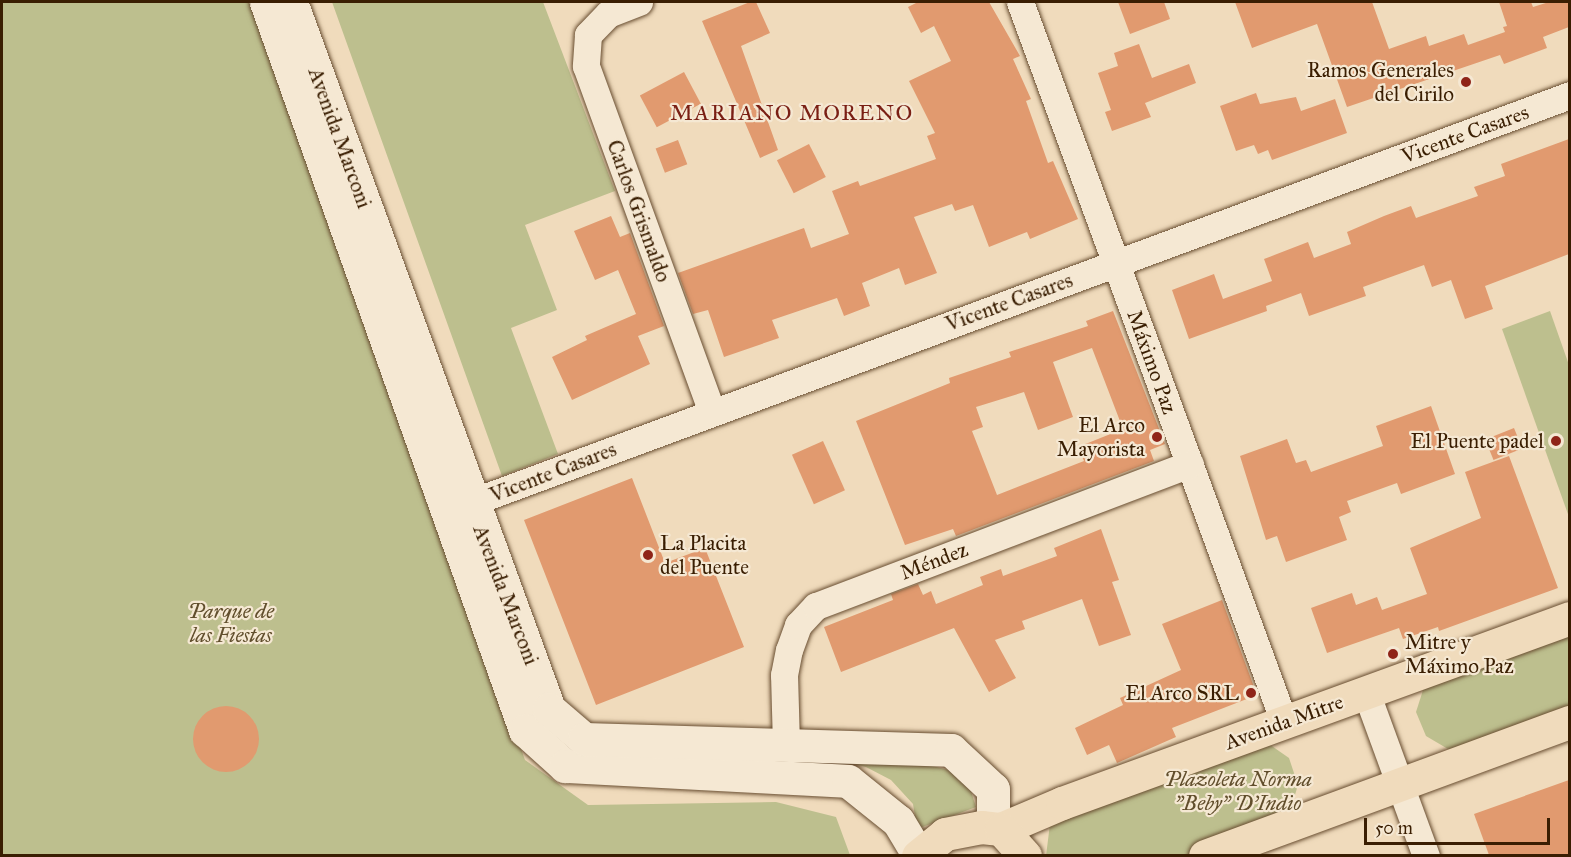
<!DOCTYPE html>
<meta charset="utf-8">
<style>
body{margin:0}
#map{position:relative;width:1571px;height:857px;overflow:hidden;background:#f0dbbc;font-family:"IM FELL Great Primer",serif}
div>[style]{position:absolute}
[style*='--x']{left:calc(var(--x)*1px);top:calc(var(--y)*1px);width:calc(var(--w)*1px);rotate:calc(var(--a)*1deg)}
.green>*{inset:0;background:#bdbf8e}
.building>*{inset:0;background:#e19a6f;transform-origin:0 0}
.round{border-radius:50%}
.roads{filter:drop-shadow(0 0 2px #684d30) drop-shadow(0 0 2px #684d30)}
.street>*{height:27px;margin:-13.5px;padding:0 13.5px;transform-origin:13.5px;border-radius:13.5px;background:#f5e8d3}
.secondary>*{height:33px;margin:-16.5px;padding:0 16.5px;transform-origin:16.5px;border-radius:16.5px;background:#f5e8d3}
.primary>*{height:33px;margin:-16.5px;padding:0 16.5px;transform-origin:16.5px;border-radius:16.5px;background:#f0dbbc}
.dots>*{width:16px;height:16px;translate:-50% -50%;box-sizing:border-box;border:3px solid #f5e8d3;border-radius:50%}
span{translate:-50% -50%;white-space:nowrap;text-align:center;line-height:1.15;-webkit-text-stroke:4.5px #f5e8d3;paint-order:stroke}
.poi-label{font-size:21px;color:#3a1e02}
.right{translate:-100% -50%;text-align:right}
.left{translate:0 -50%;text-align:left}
.street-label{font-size:21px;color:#3a1e02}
.park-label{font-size:21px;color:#614e2c;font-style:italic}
.neighbourhood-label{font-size:22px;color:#7a1f14;letter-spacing:1.5px}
.frame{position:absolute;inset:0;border:3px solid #3a1e02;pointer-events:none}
.scale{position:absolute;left:1364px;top:818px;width:186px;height:27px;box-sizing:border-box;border:3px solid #3a1e02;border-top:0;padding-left:8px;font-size:18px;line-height:21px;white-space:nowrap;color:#3a1e02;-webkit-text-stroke:4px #f5e8d3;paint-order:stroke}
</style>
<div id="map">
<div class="green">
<i style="clip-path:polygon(2px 2px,256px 2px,525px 760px,588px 805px,776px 802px,836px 817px,850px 855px,2px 855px)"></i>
<i style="clip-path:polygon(332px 2px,543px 2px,615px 191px,525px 225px,557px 310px,511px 328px,558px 454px,502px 476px)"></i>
<i style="clip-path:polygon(1550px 311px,1569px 365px,1569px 517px,1502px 329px)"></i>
<i style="clip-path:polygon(1569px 628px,1569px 711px,1462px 749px,1448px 749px,1426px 736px,1416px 712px,1424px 687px)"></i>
<i style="clip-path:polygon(1266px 742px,1289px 758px,1298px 785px,1290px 811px,1267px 828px,1189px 855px,1046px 856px,1050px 824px)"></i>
<i style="clip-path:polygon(829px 757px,928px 765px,949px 770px,970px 788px,976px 807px,917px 829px,913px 804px,891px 780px,866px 767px)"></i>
</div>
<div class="building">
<i style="clip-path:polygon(750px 2px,756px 2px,770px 33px,741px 46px,778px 150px,760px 158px,702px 21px)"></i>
<i style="clip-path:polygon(918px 2px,989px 2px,1020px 56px,1013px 59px,1031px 99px,1026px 101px,1048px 163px,1053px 161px,1078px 219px,1030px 239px,1027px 232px,989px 247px,973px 205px,955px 211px,952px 204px,914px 217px,937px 273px,905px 285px,899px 268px,862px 283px,870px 306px,844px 316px,837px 298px,772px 320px,779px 338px,724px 357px,708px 310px,693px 314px,678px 273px,804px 228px,811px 248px,849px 234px,832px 191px,858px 181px,860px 186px,936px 159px,927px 136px,935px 133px,909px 81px,951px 61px,934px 26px,921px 33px,908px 7px)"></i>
<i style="clip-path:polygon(1118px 2px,1164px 2px,1170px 19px,1130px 34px)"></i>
<i style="clip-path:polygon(1235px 2px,1372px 2px,1389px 49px,1426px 36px,1429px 46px,1464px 34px,1468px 45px,1505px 32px,1503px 27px,1507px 26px,1499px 2px,1531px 2px,1533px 7px,1549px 2px,1569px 2px,1569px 27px,1543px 37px,1547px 48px,1504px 64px,1500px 55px,1347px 107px,1317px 24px,1252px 48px)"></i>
<i style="clip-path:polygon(1139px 44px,1152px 78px,1189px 64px,1196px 83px,1145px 103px,1151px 117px,1112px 131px,1105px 112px,1111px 110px,1098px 73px,1118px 66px,1114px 53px)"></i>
<i style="left:684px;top:72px;width:36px;height:50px;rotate:62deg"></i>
<i style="clip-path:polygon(1256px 93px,1260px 104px,1296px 97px,1301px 111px,1335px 99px,1347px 133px,1272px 160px,1268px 150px,1258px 154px,1254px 145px,1236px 151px,1220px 106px)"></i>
<i style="clip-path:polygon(1569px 139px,1569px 254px,1485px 286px,1493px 309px,1465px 319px,1451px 280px,1432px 287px,1424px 265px,1363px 287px,1366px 296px,1309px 316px,1301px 293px,1266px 306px,1267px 311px,1189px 339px,1172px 290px,1214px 274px,1223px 299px,1272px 281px,1264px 259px,1308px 242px,1314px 258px,1351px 244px,1347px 232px,1384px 216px,1411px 206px,1416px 218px,1478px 196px,1474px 187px,1505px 176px,1501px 164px)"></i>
<i style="left:678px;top:140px;width:26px;height:24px;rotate:69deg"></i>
<i style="left:809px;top:144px;width:37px;height:36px;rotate:63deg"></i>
<i style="clip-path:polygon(611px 216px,620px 237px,630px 233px,664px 326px,638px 336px,650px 364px,572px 400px,552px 357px,587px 340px,585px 336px,636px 314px,618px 270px,595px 280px,574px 231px)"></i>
<i style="clip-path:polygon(evenodd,1113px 311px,1165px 444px,1150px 450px,1154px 461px,956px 536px,953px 529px,905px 545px,856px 421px,950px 383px,949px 378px,1011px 357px,1009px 352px,1088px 326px,1086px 321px,1113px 311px,1092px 348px,1123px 429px,1078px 447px,1084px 461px,997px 495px,972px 431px,983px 427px,976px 407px,1024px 392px,1038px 430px,1073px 417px,1053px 362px,1092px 348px)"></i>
<i style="clip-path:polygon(1431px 406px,1455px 474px,1401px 494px,1397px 483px,1347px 501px,1351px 512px,1339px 517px,1347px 540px,1286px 562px,1277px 536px,1266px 540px,1240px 456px,1287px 439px,1296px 463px,1306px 460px,1311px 472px,1383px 446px,1376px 426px)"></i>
<i style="left:1514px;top:428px;width:22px;height:31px;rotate:68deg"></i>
<i style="left:823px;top:441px;width:54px;height:34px;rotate:66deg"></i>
<i style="clip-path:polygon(1509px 456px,1558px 588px,1439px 631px,1438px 627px,1403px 639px,1399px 628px,1327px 653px,1311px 608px,1352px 593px,1356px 605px,1377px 597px,1382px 610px,1427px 594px,1410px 548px,1481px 518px,1465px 472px)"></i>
<i style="clip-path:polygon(632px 478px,665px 563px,705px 548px,744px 647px,596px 705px,524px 520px)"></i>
<i style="clip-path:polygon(1101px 529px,1119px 580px,1112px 582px,1131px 635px,1099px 646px,1082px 599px,1022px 621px,1025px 629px,995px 640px,1016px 678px,989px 692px,954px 628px,841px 672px,824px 627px,893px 600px,891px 594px,918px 584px,923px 595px,931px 591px,936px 604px,983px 585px,980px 577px,1001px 569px,1003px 576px,1057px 556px,1054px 548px)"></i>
<i style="clip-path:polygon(1222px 600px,1257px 695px,1172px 728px,1176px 737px,1117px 763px,1109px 745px,1087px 755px,1075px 728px,1123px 705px,1120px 698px,1181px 670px,1162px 624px)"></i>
<i class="round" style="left:193px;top:706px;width:66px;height:66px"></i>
<i style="clip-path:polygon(1569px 780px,1569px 855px,1489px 855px,1474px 814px)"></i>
</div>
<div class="roads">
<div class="street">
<i style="--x:639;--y:2;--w:33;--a:159"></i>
<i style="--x:608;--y:14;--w:29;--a:134"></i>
<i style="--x:588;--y:35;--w:31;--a:94"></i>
<i style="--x:586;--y:66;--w:368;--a:70"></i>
<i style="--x:1020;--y:2;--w:767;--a:69.86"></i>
<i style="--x:456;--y:508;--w:1188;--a:-20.34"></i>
<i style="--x:1366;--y:692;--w:175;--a:69.9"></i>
<i style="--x:786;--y:745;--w:70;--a:-91.6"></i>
<i style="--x:784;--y:675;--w:25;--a:-79"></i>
<i style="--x:789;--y:650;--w:27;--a:-70"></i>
<i style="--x:798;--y:625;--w:26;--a:-47"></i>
<i style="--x:816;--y:606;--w:400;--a:-20.8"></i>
</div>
<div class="secondary">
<i style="--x:266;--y:2;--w:773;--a:70.42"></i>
<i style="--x:525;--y:730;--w:54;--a:42"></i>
<i style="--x:565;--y:766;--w:283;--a:3"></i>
<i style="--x:848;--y:781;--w:64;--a:38.7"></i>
<i style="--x:898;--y:821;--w:39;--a:59"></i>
<i style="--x:291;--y:2;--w:753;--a:69.95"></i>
<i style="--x:549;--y:709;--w:46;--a:40.6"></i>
<i style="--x:584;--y:739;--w:367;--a:1.7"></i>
<i style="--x:951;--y:750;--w:57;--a:42.9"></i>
<i style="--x:993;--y:789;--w:39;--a:90"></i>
</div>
<div class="primary">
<i style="--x:1001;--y:829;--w:66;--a:-23.1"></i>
<i style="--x:1062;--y:803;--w:541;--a:-20.01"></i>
<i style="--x:918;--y:856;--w:35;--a:-39"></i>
<i style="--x:945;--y:834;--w:37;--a:-11"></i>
<i style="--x:981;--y:827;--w:20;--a:6"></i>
<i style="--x:1001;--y:829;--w:36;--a:48"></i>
<i style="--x:1205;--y:856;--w:389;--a:-20.2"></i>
</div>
</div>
<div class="dots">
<i style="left:1466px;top:82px;background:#8f2418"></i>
<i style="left:1157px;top:437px;background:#8f2418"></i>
<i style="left:1556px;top:441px;background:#8f2418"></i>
<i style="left:648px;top:555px;background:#8f2418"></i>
<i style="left:1393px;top:654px;background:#8f2418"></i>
<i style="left:1251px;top:693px;background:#8f2418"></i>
</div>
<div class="poi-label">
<span class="right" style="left:1454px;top:82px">Ramos Generales<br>del Cirilo</span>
<span class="right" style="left:1145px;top:437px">El Arco<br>Mayorista</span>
<span class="right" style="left:1544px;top:441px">El Puente padel</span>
<span class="left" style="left:660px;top:555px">La Placita<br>del Puente</span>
<span class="left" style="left:1405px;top:654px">Mitre y<br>Máximo Paz</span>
<span class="right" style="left:1239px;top:693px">El Arco SRL</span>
</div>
<div class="street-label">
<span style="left:1465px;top:134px;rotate:-20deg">Vicente Casares</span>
<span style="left:340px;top:138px;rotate:70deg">Avenida Marconi</span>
<span style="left:639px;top:211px;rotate:70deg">Carlos Grismaldo</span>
<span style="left:1009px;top:302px;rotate:-20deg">Vicente Casares</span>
<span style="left:1152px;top:362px;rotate:70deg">Máximo Paz</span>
<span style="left:553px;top:472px;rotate:-21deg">Vicente Casares</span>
<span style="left:934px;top:561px;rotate:-21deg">Méndez</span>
<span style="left:506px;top:595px;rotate:69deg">Avenida Marconi</span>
<span style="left:1284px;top:722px;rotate:-20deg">Avenida Mitre</span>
</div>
<div class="park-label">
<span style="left:231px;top:623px">Parque de<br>las Fiestas</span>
<span style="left:1238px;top:791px">Plazoleta Norma<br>"Beby" D'Indio</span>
</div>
<div class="neighbourhood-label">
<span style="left:792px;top:113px">MARIANO MORENO</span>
</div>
<div class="frame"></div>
<div class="scale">50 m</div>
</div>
